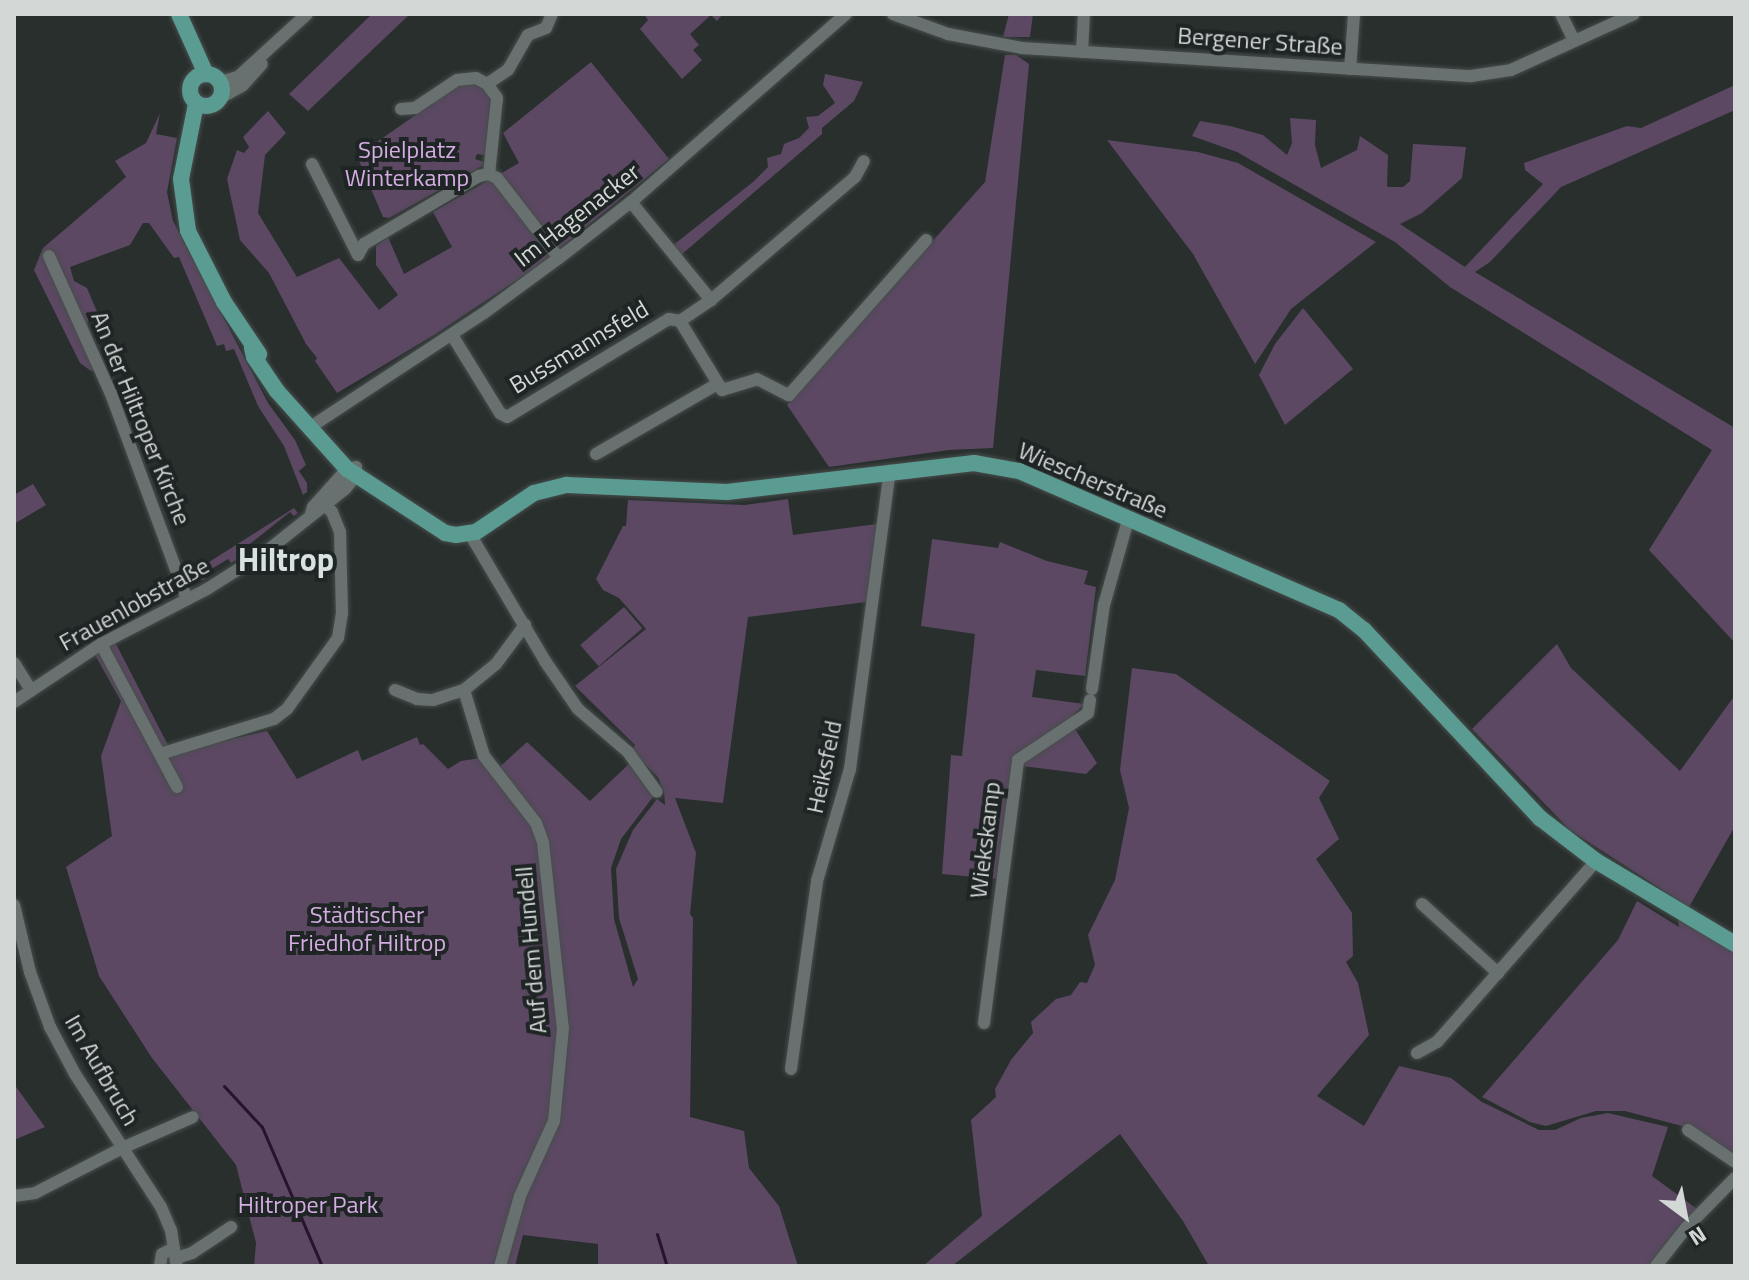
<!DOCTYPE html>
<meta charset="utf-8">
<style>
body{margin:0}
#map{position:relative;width:1749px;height:1280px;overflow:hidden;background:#282f2d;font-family:"Titillium Web",sans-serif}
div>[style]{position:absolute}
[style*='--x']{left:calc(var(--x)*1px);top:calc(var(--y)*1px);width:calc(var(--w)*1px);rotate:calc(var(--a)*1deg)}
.green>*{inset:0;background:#5c4863;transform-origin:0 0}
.stream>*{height:3px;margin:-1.5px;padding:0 1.5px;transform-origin:1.5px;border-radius:1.5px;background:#27132e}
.roads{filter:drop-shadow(0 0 2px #474d4c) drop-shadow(0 0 2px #474d4c)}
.minor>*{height:12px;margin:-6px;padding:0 6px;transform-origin:6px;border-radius:6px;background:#68716f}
.major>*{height:16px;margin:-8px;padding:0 8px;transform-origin:8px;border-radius:8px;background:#5b9c92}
.major>.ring{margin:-8px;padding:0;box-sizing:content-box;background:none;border:16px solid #5b9c92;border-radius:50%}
span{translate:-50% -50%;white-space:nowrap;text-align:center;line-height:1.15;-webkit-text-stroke:8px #1e2524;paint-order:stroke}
.street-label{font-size:24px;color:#d3d7d6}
.park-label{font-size:24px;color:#d5ade3}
.district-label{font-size:32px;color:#d8e2e0;font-weight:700}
.frame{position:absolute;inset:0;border:16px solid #d3d7d6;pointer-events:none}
.north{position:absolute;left:1645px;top:1176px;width:80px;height:80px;-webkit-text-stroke:6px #1e2524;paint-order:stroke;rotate:148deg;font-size:22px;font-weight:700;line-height:32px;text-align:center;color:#d3d7d6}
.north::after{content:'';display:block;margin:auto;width:28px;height:36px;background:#d3d7d6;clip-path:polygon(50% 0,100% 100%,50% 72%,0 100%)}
</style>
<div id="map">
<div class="green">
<i style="clip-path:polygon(372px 14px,410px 14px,308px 111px,289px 94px)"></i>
<i style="clip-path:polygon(644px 14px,723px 14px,717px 21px,711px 15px,690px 34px,699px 45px,693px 50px,702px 60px,682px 79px,640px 29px,648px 20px)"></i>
<i style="clip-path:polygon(1009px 14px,1033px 14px,1030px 37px,1003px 37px)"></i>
<i style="clip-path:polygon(1005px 55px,1016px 55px,1029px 64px,993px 448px,949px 450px,829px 467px,787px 405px,985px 182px)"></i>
<i style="clip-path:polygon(591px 62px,669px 159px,538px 266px,434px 335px,337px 393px,315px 361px,317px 358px,306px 344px,269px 273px,240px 240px,227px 179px,237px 150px,244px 153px,249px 147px,243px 137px,268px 111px,286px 133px,265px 155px,258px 213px,297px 277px,339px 258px,379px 310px,398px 295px,376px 265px,376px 246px,388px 237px,404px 274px,452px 247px,433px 212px,519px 163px,503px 133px)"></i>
<i style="clip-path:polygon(825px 74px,863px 82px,854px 101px,822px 128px,822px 134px,681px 255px,672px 246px,753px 182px,768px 167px,767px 158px,781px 154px,784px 144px,799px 138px,809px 128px,806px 117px,818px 116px,835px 103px,823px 85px)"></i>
<i style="clip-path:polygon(471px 83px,486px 91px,490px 101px,485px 155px,477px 154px,475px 159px,484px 162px,482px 166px,389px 218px,383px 217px,357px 156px,454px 88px)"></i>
<i style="clip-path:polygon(1735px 85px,1735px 110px,1561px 187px,1490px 262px,1475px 272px,1735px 428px,1735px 643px,1649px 550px,1712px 450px,1450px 287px,1395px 242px,1237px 152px,1192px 136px,1200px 121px,1230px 126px,1263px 135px,1287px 155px,1292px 143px,1290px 118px,1316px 120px,1315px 145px,1321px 168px,1357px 150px,1360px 136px,1388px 155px,1387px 187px,1403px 187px,1410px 181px,1413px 144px,1466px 147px,1462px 178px,1422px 213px,1400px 224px,1465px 267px,1543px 184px,1525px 170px,1524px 163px,1627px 126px,1641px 128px)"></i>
<i style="clip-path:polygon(160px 113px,156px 134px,177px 138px,167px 192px,173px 221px,268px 403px,295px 440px,306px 465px,299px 471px,307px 483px,307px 492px,303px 495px,284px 446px,258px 406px,234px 349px,226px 351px,224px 344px,217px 346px,179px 257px,174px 258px,149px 223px,143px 223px,130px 245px,70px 267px,74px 281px,87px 288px,98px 314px,87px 322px,102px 366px,91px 371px,80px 363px,34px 270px,43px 248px,126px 177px,115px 161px,146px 143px)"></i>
<i style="clip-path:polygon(1107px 140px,1198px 152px,1238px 163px,1376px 242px,1291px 309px,1255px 364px,1193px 254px)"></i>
<i style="clip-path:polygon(1303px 308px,1353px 369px,1285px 425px,1259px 375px,1275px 344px)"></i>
<i style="clip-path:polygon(33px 484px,46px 505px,14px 524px,14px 495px)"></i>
<i style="clip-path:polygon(788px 499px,793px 535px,877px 524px,866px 602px,748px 617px,723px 803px,675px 798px,696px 853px,690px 914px,693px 918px,690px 1117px,744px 1131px,749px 1168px,779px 1206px,798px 1266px,598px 1266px,598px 1244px,523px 1235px,515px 1266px,254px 1266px,256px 1243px,236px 1165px,152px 1058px,99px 976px,66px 867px,112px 836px,101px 756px,121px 701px,95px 655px,115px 642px,172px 753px,267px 731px,297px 779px,358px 750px,362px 761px,417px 737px,420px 745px,423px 744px,448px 769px,461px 761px,481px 758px,493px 773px,527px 742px,590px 801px,632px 761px,656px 793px,621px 839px,611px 868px,614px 919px,633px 987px,638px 979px,619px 918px,616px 869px,633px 830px,657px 799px,665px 805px,664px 792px,658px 777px,632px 751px,635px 745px,575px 686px,646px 629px,619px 598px,603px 590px,596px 579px,623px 526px,626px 526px,628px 500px,745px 505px)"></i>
<i style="clip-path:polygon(294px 508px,298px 513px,294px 516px,290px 512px,241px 551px,243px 556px,231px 563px,228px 559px,205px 573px,207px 578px,203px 580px,193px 581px,187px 576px)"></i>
<i style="clip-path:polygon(932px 539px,998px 548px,1000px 542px,1047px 561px,1088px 571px,1084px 584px,1096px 587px,1085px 676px,1036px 670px,1032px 697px,1084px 704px,1069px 720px,1097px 763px,1086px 774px,1014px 765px,998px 879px,942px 874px,951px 755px,962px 756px,975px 634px,921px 626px)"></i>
<i style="left:624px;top:607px;width:28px;height:58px;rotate:49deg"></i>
<i style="clip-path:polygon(1557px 644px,1571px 668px,1680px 771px,1735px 695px,1735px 826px,1689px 907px,1570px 830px,1472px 729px)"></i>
<i style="clip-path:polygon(1132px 668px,1176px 674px,1330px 781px,1319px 798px,1339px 839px,1316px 859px,1352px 913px,1353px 956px,1346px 962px,1358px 983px,1369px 1035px,1317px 1096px,1364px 1126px,1399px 1066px,1451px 1078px,1482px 1102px,1539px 1130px,1555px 1130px,1581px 1118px,1608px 1113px,1668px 1127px,1652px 1176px,1697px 1209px,1653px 1266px,1209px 1266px,1183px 1221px,1120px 1134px,952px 1266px,923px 1266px,982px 1216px,971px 1120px,996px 1097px,995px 1089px,1011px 1060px,1033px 1033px,1031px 1022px,1056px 999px,1071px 995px,1080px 982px,1087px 983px,1095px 965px,1088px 935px,1115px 880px,1129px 808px,1120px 770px)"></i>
<i style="clip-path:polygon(1637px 901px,1679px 927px,1678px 919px,1735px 952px,1735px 1158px,1686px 1127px,1625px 1111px,1596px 1111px,1546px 1126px,1530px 1122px,1482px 1097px,1618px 940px)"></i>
<i style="clip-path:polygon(14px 1084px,45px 1127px,14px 1140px)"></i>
</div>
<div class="stream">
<i style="--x:224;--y:1086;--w:56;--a:47.2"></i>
<i style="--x:262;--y:1127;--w:151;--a:66.7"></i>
<i style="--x:657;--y:1234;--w:34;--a:73"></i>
</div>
<div class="roads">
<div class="minor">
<i style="--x:893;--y:14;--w:59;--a:20"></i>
<i style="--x:948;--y:34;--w:75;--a:10.7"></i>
<i style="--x:1022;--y:48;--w:450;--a:3.6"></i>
<i style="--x:1471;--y:76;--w:40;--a:-8.5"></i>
<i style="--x:1511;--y:70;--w:135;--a:-24.5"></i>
<i style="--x:1561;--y:14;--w:30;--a:64"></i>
<i style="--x:1082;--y:52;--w:38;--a:-87"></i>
<i style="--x:1350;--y:69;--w:55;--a:-85.8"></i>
<i style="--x:220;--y:82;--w:19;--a:-16"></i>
<i style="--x:238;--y:77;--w:93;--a:-42.4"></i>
<i style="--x:487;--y:84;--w:25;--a:-34"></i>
<i style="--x:508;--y:70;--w:40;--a:-60.3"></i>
<i style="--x:528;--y:35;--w:19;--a:-21"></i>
<i style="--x:546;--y:28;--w:15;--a:-67"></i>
<i style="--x:220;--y:98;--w:26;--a:-29"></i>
<i style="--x:243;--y:85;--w:28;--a:-48"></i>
<i style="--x:401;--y:109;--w:14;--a:-4"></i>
<i style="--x:415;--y:108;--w:50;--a:-33.7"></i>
<i style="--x:457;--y:80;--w:19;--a:-6"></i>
<i style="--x:476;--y:78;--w:13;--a:29"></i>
<i style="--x:487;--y:84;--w:17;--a:54"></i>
<i style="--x:497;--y:98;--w:76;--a:96"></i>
<i style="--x:312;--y:164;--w:102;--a:63.2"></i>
<i style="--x:631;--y:202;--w:127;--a:50.8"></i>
<i style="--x:358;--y:255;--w:13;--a:-61"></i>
<i style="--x:364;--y:244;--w:134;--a:-30.6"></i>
<i style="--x:479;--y:176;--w:10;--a:-11"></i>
<i style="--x:489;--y:174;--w:9;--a:27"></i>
<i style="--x:497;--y:178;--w:101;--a:52.2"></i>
<i style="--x:49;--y:256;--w:151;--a:65.8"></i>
<i style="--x:111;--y:394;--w:219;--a:69.7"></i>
<i style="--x:680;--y:321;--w:81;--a:58.7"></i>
<i style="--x:722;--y:390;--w:37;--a:-17"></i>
<i style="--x:757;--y:379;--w:36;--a:27"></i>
<i style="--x:789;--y:395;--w:207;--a:-48.5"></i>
<i style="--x:452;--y:335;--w:92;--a:58.4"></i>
<i style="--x:500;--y:413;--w:8;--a:30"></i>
<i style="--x:507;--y:417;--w:189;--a:-31.2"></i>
<i style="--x:669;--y:319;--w:11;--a:10"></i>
<i style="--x:680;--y:321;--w:37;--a:-34"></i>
<i style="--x:711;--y:300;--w:189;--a:-40.5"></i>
<i style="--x:855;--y:177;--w:18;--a:-61"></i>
<i style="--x:315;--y:424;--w:202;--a:-33.3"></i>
<i style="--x:484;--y:313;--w:93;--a:-36.3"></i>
<i style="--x:559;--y:258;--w:91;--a:-37.9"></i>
<i style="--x:631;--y:202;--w:286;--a:-41.2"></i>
<i style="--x:596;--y:454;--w:140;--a:-30"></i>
<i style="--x:470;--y:534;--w:147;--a:59.4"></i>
<i style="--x:545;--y:661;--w:58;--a:55.5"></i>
<i style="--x:578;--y:709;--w:66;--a:40.7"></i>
<i style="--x:628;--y:752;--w:49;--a:54.1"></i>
<i style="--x:101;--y:644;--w:162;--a:62"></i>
<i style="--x:14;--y:663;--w:32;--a:58"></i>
<i style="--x:1092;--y:689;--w:85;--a:-81.9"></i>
<i style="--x:1104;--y:605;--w:88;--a:-74.2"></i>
<i style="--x:395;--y:690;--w:24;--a:22"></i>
<i style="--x:417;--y:699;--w:16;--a:4"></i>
<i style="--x:433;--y:700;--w:33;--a:-18"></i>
<i style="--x:464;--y:690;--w:41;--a:-39.1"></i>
<i style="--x:496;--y:664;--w:49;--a:-53.4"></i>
<i style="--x:464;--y:690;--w:69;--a:73.1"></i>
<i style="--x:484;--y:756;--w:85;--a:52.2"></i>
<i style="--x:536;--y:823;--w:20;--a:70"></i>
<i style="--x:543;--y:842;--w:187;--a:83.9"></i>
<i style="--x:563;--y:1028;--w:93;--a:95.5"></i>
<i style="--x:554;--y:1121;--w:82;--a:114.4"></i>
<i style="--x:520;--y:1196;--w:73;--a:105.9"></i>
<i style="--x:14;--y:702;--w:105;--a:-33.7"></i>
<i style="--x:101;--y:644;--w:119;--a:-27.4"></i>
<i style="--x:207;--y:589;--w:71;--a:-32.3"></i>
<i style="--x:267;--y:551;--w:100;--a:-38.5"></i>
<i style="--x:345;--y:489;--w:16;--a:-50"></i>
<i style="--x:355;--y:477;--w:10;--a:-84"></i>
<i style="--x:356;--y:467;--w:9;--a:167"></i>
<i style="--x:347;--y:469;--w:51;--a:131.8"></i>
<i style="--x:313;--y:507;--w:7;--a:106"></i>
<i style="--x:160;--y:754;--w:119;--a:-17.1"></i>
<i style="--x:274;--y:719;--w:16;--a:-38"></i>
<i style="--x:287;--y:709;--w:87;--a:-54.3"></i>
<i style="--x:338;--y:638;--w:24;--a:-81"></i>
<i style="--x:342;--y:614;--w:82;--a:-91.4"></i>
<i style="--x:340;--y:532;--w:22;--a:-112"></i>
<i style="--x:332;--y:512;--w:13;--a:-135"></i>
<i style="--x:1422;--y:904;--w:103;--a:42.2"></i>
<i style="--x:14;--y:905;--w:69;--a:76.6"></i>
<i style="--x:30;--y:972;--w:59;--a:70"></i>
<i style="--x:50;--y:1027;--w:53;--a:62"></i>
<i style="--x:75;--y:1074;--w:158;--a:57.1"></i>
<i style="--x:161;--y:1207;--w:25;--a:67"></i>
<i style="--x:171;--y:1230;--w:36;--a:81"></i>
<i style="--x:984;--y:1023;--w:265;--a:-82.6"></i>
<i style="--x:1018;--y:760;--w:84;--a:-33.9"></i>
<i style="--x:1088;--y:713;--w:13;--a:-81"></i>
<i style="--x:1417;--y:1053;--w:23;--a:-29"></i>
<i style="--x:1437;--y:1042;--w:241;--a:-48.7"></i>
<i style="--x:791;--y:1069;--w:190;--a:-82.1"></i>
<i style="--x:817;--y:881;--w:117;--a:-73.6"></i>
<i style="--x:850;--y:769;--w:301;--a:-82.4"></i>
<i style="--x:1688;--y:1130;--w:57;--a:34.2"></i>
<i style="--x:14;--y:1196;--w:21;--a:-8"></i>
<i style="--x:35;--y:1193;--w:98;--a:-27.3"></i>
<i style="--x:122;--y:1148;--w:77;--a:-23.6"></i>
<i style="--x:176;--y:1258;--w:17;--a:-17"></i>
<i style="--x:192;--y:1253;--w:47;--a:-33.7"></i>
<i style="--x:160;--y:1266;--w:12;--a:-81"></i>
<i style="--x:162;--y:1254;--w:13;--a:-27"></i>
<i style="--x:1656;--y:1266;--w:48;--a:-51.7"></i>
<i style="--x:1686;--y:1228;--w:70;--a:-45.6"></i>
</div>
<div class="major">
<i style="--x:179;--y:14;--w:66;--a:65.8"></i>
<i class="ring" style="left:190px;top:74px;width:16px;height:16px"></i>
<i style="--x:196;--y:104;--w:76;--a:101.3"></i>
<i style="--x:181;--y:179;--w:52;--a:82.3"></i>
<i style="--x:188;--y:231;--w:80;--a:63.1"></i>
<i style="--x:224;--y:302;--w:63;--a:56.1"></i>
<i style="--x:252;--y:348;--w:9;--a:77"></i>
<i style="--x:254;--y:357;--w:41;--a:55.9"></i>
<i style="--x:277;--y:391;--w:105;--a:48.1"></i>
<i style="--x:347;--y:469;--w:117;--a:33.1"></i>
<i style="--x:445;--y:533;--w:11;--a:10"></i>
<i style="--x:456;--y:535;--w:20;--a:-9"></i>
<i style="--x:476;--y:532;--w:70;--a:-33.9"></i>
<i style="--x:534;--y:493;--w:34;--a:-14"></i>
<i style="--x:567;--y:485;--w:160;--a:2.5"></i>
<i style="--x:727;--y:492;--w:249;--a:-6.7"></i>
<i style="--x:974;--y:463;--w:46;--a:10.1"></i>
<i style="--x:1019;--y:471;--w:349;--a:23.5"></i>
<i style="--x:1339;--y:610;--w:32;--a:39"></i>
<i style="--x:1364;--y:630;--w:258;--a:46.9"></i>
<i style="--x:1540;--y:818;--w:71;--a:37.5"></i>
<i style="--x:1596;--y:861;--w:162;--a:30.8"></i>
</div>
</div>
<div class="street-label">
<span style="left:1260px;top:41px;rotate:4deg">Bergener Straße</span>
<span style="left:577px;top:215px;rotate:-38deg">Im Hagenacker</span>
<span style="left:579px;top:347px;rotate:-31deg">Bussmannsfeld</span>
<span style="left:141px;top:418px;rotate:68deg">An der Hiltroper Kirche</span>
<span style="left:1093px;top:480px;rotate:23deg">Wiescherstraße</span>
<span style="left:134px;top:604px;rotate:-29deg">Frauenlobstraße</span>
<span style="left:824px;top:767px;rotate:-78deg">Heiksfeld</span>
<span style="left:985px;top:840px;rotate:-83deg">Wiekskamp</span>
<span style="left:531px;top:950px;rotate:-95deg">Auf dem Hundell</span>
<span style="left:102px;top:1070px;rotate:60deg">Im Aufbruch</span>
</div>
<div class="park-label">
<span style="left:407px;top:164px">Spielplatz<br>Winterkamp</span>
<span style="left:367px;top:929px">Städtischer<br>Friedhof Hiltrop</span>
<span style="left:308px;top:1205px">Hiltroper Park</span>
</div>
<div class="district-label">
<span style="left:286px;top:559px">Hiltrop</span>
</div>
<div class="frame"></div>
<div class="north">N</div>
</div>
